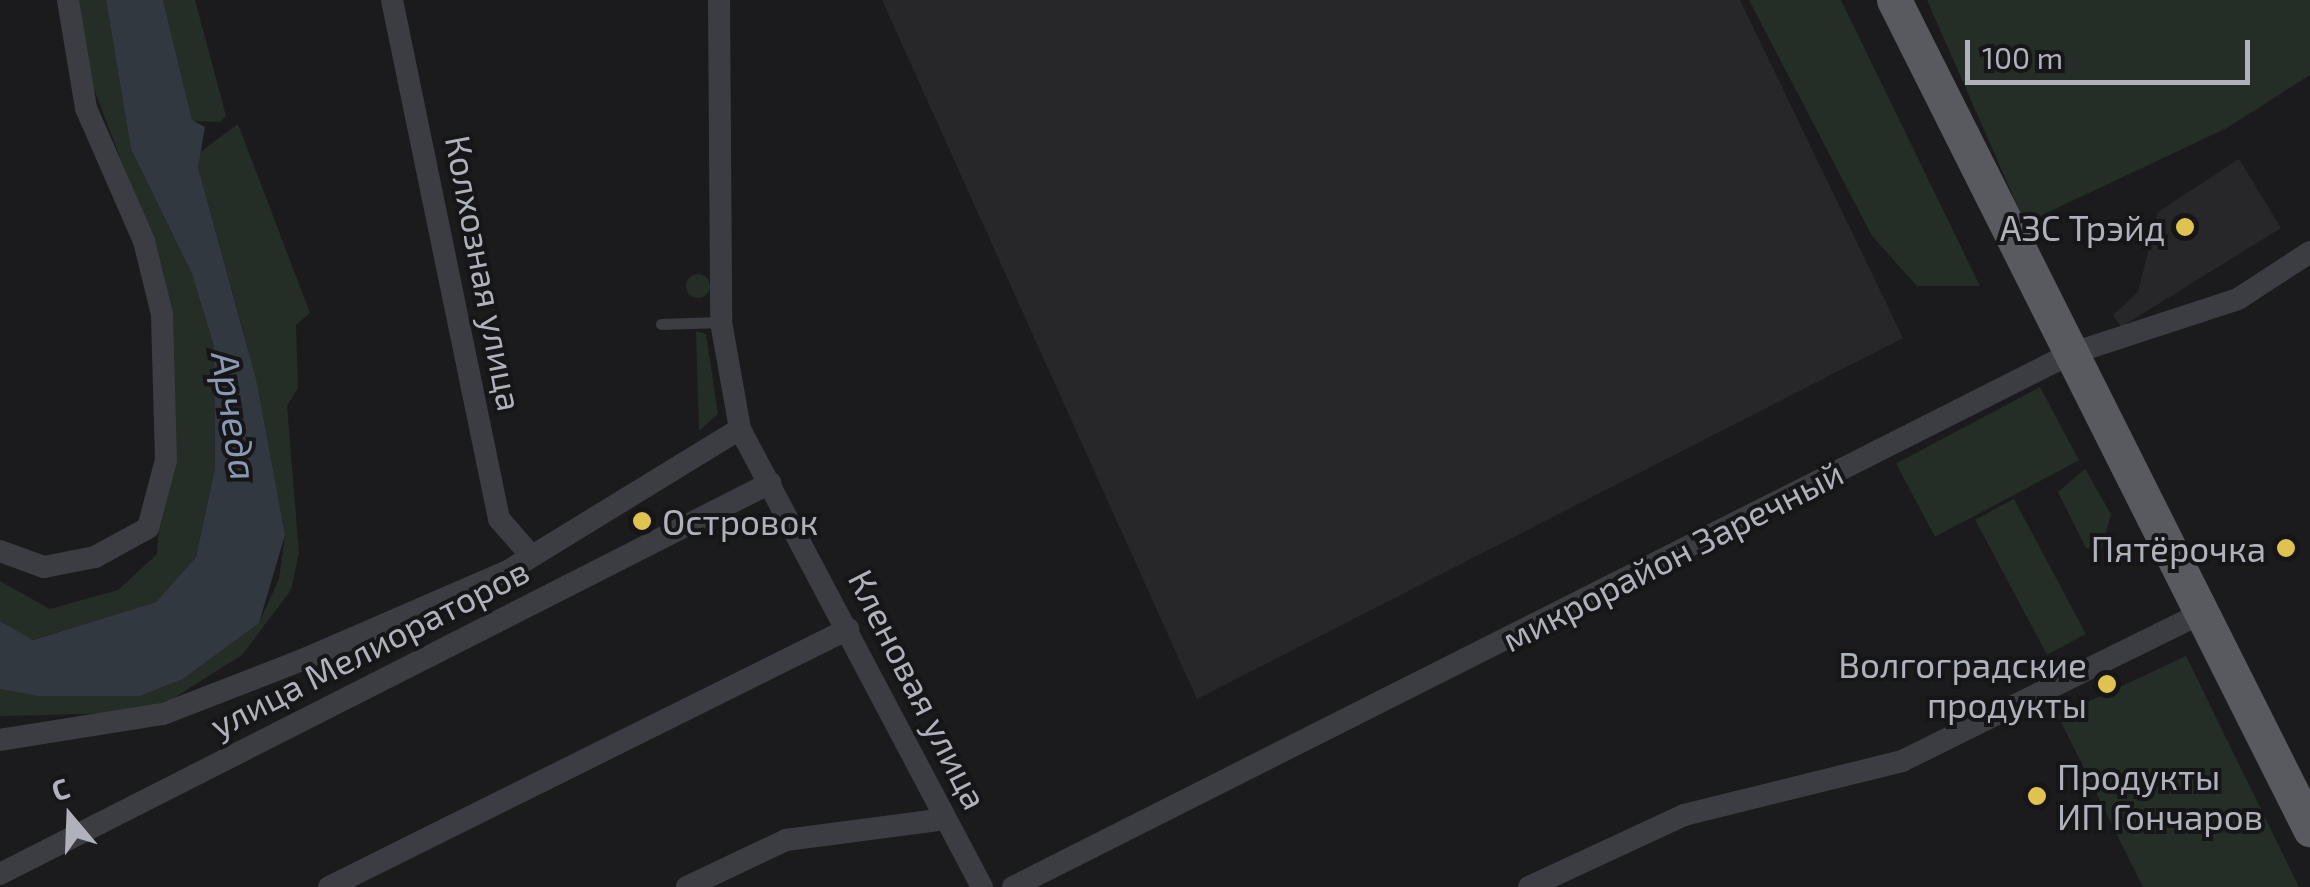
<!DOCTYPE html>
<meta charset="utf-8">
<style>
body{margin:0}
#map{position:relative;width:2310px;height:887px;overflow:hidden;background:#1b1b1d;font-family:"Exo 2",sans-serif}
div>[style]{position:absolute}
[style*='--x']{left:calc(var(--x)*1px);top:calc(var(--y)*1px);width:calc(var(--w)*1px);rotate:calc(var(--a)*1deg)}
.built>*{inset:0;background:#27272a}
.green>*{inset:0;background:#252d27;transform-origin:0 0}
.round{border-radius:50%}
.water>*{inset:0;background:#323840}
.lane>*{height:11px;margin:-5.5px;padding:0 5.5px;transform-origin:5.5px;border-radius:5.5px;background:#3c3d42}
.street>*{height:22px;margin:-11px;padding:0 11px;transform-origin:11px;border-radius:11px;background:#3c3d42}
.primary>*{height:35px;margin:-17.5px;padding:0 17.5px;transform-origin:17.5px;border-radius:17.5px;background:#595960}
.dots>*{width:28px;height:28px;translate:-50% -50%;box-sizing:border-box;border:5px solid #161618;border-radius:50%}
span{translate:-50% -50%;white-space:nowrap;text-align:center;line-height:1.15;-webkit-text-stroke:8px #161618;paint-order:stroke}
.poi-label{font-size:35px;color:#afb1bb}
.right{translate:-100% -50%;text-align:right}
.left{translate:0 -50%;text-align:left}
.street-label{font-size:35px;color:#afb1bb}
.water-label{font-size:38px;color:#8a9ab2;font-style:italic}
.north{position:absolute;left:20px;top:767px;width:100px;height:100px;-webkit-text-stroke:8px #161618;paint-order:stroke;rotate:341deg;font-size:28px;font-weight:700;line-height:40px;text-align:center;color:#afb1bb}
.north::after{content:'';display:block;margin:auto;width:35px;height:45px;background:#afb1bb;clip-path:polygon(50% 0,100% 100%,50% 72%,0 100%)}
.scale{position:absolute;left:1965px;top:40px;width:285px;height:45px;box-sizing:border-box;border:5px solid #afb1bb;border-top:0;padding-left:12px;font-size:30px;line-height:35px;white-space:nowrap;color:#afb1bb;-webkit-text-stroke:8px #161618;paint-order:stroke}
</style>
<div id="map">
<div class="built">
<i style="clip-path:polygon(882px 0,1740px 0,1903px 338px,1197px 699px)"></i>
<i style="clip-path:polygon(2239px 159px,2281px 228px,2121px 327px,2113px 315px,2138px 292px,2158px 212px)"></i>
</div>
<div class="green">
<i style="clip-path:polygon(60px 0,106px 0,131px 149px,192px 274px,214px 348px,215px 468px,196px 557px,156px 602px,32px 640px,0 621px,0 581px,50px 609px,118px 590px,157px 554px,170px 335px,163px 270px)"></i>
<i style="clip-path:polygon(163px 0,195px 0,226px 116px,220px 122px,192px 121px)"></i>
<i style="clip-path:polygon(1749px 0,1841px 0,1980px 286px,1917px 286px,1872px 236px)"></i>
<i style="clip-path:polygon(1927px 0,2310px 0,2310px 75px,2227px 128px,2025px 223px)"></i>
<i style="clip-path:polygon(238px 124px,310px 313px,296px 325px,298px 388px,287px 406px,299px 553px,291px 590px,242px 655px,172px 699px,128px 713px,0 716px,0 689px,140px 696px,183px 679px,259px 623px,279px 579px,285px 535px,247px 345px,198px 167px,199px 153px)"></i>
<i class="round" style="left:686px;top:274px;width:24px;height:24px"></i>
<i style="clip-path:polygon(696px 331px,706px 334px,718px 414px,699px 431px)"></i>
<i style="left:2040px;top:387px;width:83px;height:163px;rotate:62deg"></i>
<i style="clip-path:polygon(2085px 469px,2111px 514px,2101px 550px,2086px 548px,2058px 492px)"></i>
<i style="left:2014px;top:499px;width:153px;height:44px;rotate:62deg"></i>
<i style="clip-path:polygon(2186px 656px,2299px 887px,2143px 887px,2058px 716px)"></i>
</div>
<div class="water">
<i style="clip-path:polygon(106px 0,163px 0,192px 120px,205px 127px,198px 167px,256px 379px,285px 535px,259px 623px,183px 679px,140px 696px,39px 696px,0 689px,0 621px,33px 640px,156px 602px,196px 557px,215px 468px,214px 347px,192px 274px,131px 149px)"></i>
</div>
<div class="lane">
<i style="--x:661;--y:324;--w:60;--a:-1.9"></i>
</div>
<div class="street">
<i style="--x:392;--y:0;--w:530;--a:78.35"></i>
<i style="--x:499;--y:519;--w:43;--a:48.8"></i>
<i style="--x:719;--y:0;--w:322;--a:89.6"></i>
<i style="--x:721;--y:322;--w:109;--a:79.9"></i>
<i style="--x:740;--y:429;--w:518;--a:62.15"></i>
<i style="--x:0;--y:551;--w:47;--a:20"></i>
<i style="--x:44;--y:567;--w:52;--a:-11.1"></i>
<i style="--x:95;--y:557;--w:60;--a:-28.7"></i>
<i style="--x:148;--y:528;--w:70;--a:-75.2"></i>
<i style="--x:166;--y:460;--w:146;--a:-91.6"></i>
<i style="--x:162;--y:314;--w:75;--a:-103.9"></i>
<i style="--x:144;--y:241;--w:145;--a:-113.6"></i>
<i style="--x:86;--y:108;--w:109;--a:-99.5"></i>
<i style="--x:0;--y:740;--w:165;--a:-9.1"></i>
<i style="--x:163;--y:714;--w:149;--a:-21.2"></i>
<i style="--x:302;--y:660;--w:224;--a:-23.4"></i>
<i style="--x:508;--y:571;--w:272;--a:-31.5"></i>
<i style="--x:0;--y:874;--w:864;--a:-26.92"></i>
<i style="--x:329;--y:887;--w:580;--a:-26.43"></i>
<i style="--x:687;--y:887;--w:110;--a:-25.4"></i>
<i style="--x:786;--y:840;--w:161;--a:-7.5"></i>
<i style="--x:1013;--y:887;--w:1184;--a:-26.76"></i>
<i style="--x:2070;--y:354;--w:177;--a:-18.1"></i>
<i style="--x:2238;--y:299;--w:86;--a:-33.1"></i>
<i style="--x:1529;--y:887;--w:171;--a:-24.9"></i>
<i style="--x:1684;--y:815;--w:225;--a:-13.9"></i>
<i style="--x:1902;--y:761;--w:334;--a:-26.3"></i>
</div>
<div class="primary">
<i style="--x:1894;--y:0;--w:928;--a:63.35"></i>
</div>
<div class="dots">
<i style="left:2185px;top:227px;background:#e0c250"></i>
<i style="left:642px;top:521px;background:#e0c250"></i>
<i style="left:2286px;top:548px;background:#e0c250"></i>
<i style="left:2107px;top:684px;background:#e0c250"></i>
<i style="left:2037px;top:796px;background:#e0c250"></i>
</div>
<div class="poi-label">
<span class="right" style="left:2165px;top:227px">АЗС Трэйд</span>
<span class="left" style="left:662px;top:521px">Островок</span>
<span class="right" style="left:2266px;top:548px">Пятёрочка</span>
<span class="right" style="left:2087px;top:684px">Волгоградские<br>продукты</span>
<span class="left" style="left:2057px;top:796px">Продукты<br>ИП Гончаров</span>
</div>
<div class="street-label">
<span style="left:485px;top:273px;rotate:79deg">Колхозная улица</span>
<span style="left:1672px;top:555px;rotate:-27deg">микрорайон Заречный</span>
<span style="left:369px;top:647px;rotate:-27deg">улица Мелиораторов</span>
<span style="left:919px;top:689px;rotate:63deg">Кленовая улица</span>
</div>
<div class="water-label">
<span style="left:235px;top:416px;rotate:81deg">Арчеда</span>
</div>
<div class="north">С</div>
<div class="scale">100 m</div>
</div>
